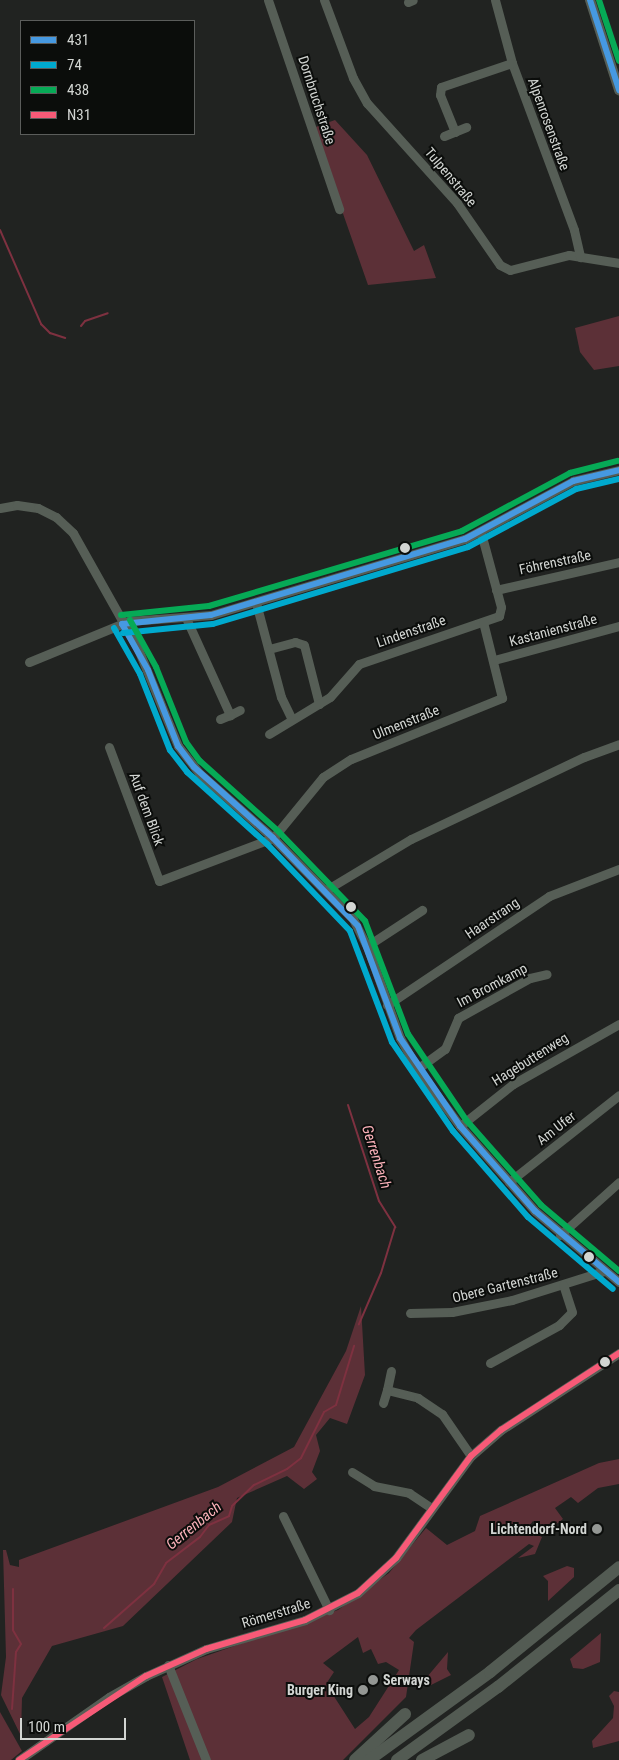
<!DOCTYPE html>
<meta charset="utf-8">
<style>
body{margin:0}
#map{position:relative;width:619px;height:1760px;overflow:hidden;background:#212321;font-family:"Roboto Condensed",sans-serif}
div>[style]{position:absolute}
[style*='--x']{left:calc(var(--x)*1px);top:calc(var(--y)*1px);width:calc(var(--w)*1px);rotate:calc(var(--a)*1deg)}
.green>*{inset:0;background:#5c3037}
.stream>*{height:2px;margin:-1px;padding:0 1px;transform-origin:1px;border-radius:1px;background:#7e3140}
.minor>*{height:9px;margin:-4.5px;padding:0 4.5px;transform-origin:4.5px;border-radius:4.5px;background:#565e56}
.major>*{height:10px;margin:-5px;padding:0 5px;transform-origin:5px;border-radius:5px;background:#565e56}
.highway>*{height:12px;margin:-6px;padding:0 6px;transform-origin:6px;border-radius:6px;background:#535b53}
.bus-1>*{height:6px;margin:-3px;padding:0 3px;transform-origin:3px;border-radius:3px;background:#4699e1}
.bus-2>*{height:6px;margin:-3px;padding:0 3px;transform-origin:3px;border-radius:3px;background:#00a9ce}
.bus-3>*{height:6px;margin:-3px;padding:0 3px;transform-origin:3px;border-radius:3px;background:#06aa56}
.bus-4>*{height:6px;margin:-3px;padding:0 3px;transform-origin:3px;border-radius:3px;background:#f75a77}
.dots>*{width:14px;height:14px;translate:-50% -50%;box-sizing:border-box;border:2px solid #0b0d0b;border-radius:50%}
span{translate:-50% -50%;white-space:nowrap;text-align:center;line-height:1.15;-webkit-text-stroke:4px #0b0d0b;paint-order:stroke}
.street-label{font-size:14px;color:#d2d5d2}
.poi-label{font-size:14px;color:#d2d5d2;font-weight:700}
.right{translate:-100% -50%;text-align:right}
.left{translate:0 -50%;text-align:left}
.water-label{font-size:15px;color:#fbb1b9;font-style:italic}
.legend{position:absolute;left:20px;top:20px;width:175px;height:115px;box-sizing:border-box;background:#0b0d0b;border:1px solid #5b5d5b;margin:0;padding:6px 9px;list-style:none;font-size:15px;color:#d2d5d2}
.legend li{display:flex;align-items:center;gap:10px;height:25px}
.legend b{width:25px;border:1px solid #5b5d5b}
.scale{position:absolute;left:20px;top:1718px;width:106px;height:22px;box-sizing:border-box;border:2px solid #d2d5d2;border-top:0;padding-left:6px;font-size:15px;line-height:18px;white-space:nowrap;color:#d2d5d2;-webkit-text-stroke:4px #0b0d0b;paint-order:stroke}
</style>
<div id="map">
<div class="green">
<i style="clip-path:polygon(335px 120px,367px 155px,414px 251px,424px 245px,436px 278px,368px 285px,313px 128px)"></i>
<i style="clip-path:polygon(619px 316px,619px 366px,594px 370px,580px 352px,575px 328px)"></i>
<i style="clip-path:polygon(361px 1306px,365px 1375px,347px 1424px,330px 1418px,316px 1435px,320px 1451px,312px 1472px,317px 1479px,304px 1489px,287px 1476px,237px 1498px,232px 1522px,123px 1626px,52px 1646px,22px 1698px,21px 1736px,1px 1695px,6px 1657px,3px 1550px,6px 1550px,10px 1565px,19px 1567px,19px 1560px,218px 1487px,294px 1447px,346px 1351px)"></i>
<i style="clip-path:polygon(evenodd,619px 1459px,619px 1484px,598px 1488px,578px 1503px,571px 1497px,555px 1508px,563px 1519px,550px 1529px,533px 1521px,526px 1530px,542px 1537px,535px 1554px,518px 1558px,534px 1546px,529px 1544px,416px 1630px,409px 1638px,414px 1642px,406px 1697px,343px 1760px,190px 1760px,162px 1677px,197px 1659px,338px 1610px,389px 1573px,426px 1528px,447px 1545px,475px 1531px,480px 1516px,599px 1463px,619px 1459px,358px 1637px,363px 1653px,371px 1649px,378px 1664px,386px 1662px,399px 1670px,369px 1717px,355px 1729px,326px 1684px,334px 1672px,323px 1663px,358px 1637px)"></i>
<i style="clip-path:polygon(567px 1566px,574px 1568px,574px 1577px,548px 1601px,548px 1581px,543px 1576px)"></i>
<i style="clip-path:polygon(601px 1633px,600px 1662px,583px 1669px,573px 1668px,570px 1659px)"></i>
<i style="clip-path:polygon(448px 1652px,447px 1669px,451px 1675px,431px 1685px,427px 1677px)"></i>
<i style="clip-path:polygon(614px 1691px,619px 1692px,619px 1741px,593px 1748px,592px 1741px,613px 1718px,614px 1706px,609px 1696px)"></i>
<i style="clip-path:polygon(0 1712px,22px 1751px,11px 1760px,0 1760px)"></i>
</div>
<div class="stream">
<i style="--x:0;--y:230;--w:103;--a:66.4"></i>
<i style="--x:41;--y:324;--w:13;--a:45"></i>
<i style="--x:50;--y:333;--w:16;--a:18"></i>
<i style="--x:81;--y:326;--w:6;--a:-51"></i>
<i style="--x:85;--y:321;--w:24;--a:-19"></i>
<i style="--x:348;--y:1105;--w:101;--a:72.1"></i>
<i style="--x:379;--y:1201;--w:31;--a:58"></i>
<i style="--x:395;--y:1227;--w:48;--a:106.9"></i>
<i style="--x:381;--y:1273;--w:56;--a:113.3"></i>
<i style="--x:104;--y:1628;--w:67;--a:-41.3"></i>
<i style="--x:154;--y:1584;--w:24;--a:-60"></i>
<i style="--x:166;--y:1563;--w:43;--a:-37.4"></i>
<i style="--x:200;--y:1537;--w:15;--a:-53"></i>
<i style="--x:209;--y:1525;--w:22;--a:-24"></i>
<i style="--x:229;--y:1516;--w:10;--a:-73"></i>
<i style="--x:232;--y:1506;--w:30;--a:-44"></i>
<i style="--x:254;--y:1485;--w:37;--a:-26"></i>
<i style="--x:287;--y:1469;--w:18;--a:-38"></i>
<i style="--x:301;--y:1458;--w:51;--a:-63.4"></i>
<i style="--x:324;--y:1412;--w:14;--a:-30"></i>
<i style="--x:336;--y:1405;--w:62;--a:-73"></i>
<i style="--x:12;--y:1709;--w:57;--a:-86"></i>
<i style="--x:16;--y:1652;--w:9;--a:-58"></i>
<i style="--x:21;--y:1644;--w:16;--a:-120"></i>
<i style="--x:13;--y:1630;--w:41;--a:-90"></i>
</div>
<div class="minor">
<i style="--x:268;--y:0;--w:221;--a:71.2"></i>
<i style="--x:324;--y:0;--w:83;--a:69.6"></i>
<i style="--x:353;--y:78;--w:29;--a:61"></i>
<i style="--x:367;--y:103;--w:135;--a:48"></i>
<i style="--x:457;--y:203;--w:75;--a:55.3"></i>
<i style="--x:500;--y:265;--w:11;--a:27"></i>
<i style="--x:510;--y:270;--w:61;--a:-14.3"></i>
<i style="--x:569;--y:255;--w:51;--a:9.1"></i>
<i style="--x:495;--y:0;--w:65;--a:74.9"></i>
<i style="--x:512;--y:63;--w:178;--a:69.6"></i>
<i style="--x:574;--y:230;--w:28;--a:77"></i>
<i style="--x:408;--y:2;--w:5;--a:-22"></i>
<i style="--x:455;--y:132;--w:40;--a:-112"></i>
<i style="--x:440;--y:95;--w:8;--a:-83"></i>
<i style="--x:441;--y:87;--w:75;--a:-18.7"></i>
<i style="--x:444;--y:136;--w:24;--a:-22"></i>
<i style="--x:0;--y:508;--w:17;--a:-10"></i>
<i style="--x:17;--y:505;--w:21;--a:8"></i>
<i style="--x:38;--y:508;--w:20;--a:27"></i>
<i style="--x:56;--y:517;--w:23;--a:43"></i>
<i style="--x:73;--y:533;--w:133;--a:60.7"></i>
<i style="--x:138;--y:649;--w:105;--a:67.6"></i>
<i style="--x:178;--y:746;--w:34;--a:52"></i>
<i style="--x:199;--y:773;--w:98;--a:41.3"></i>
<i style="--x:273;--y:838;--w:114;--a:45.4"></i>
<i style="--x:353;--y:919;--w:30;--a:63"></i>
<i style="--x:367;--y:946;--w:98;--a:70.3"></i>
<i style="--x:400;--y:1038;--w:35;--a:61"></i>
<i style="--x:417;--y:1069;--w:71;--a:53"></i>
<i style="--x:460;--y:1126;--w:113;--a:48.6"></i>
<i style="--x:535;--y:1211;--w:110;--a:40.2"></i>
<i style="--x:496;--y:590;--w:126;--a:-12.8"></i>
<i style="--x:256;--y:603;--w:97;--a:75.1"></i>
<i style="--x:281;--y:697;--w:25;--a:64"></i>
<i style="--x:186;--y:618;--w:107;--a:65.6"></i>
<i style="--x:230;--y:715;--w:11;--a:-27"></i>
<i style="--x:269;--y:649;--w:27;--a:-15"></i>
<i style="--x:295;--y:642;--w:9;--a:18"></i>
<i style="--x:304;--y:645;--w:61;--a:75.7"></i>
<i style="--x:494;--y:660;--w:130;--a:-15.2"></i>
<i style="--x:29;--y:662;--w:108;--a:-22.3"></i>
<i style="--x:129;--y:621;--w:82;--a:-4.2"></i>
<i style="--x:211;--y:615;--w:265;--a:-16.7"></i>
<i style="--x:465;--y:539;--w:123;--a:-28.2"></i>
<i style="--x:573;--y:481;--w:47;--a:-13.4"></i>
<i style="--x:220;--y:719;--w:11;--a:-22"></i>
<i style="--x:269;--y:734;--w:71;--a:-31.2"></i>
<i style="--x:330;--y:697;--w:44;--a:-48.7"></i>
<i style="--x:359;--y:664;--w:148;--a:-18.9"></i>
<i style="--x:499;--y:616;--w:9;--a:-77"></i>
<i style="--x:501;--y:607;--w:77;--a:-105.1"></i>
<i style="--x:109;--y:747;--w:143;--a:69.5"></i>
<i style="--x:159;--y:881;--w:122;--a:-20.7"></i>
<i style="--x:273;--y:838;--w:79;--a:-50.7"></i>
<i style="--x:323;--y:777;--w:33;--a:-33"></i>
<i style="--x:351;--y:759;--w:163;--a:-22"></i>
<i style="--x:502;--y:698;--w:78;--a:-104"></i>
<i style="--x:326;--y:890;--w:99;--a:-31"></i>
<i style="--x:411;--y:839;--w:191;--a:-25.4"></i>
<i style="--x:584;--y:757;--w:37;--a:-20"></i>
<i style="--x:367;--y:946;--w:66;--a:-33.2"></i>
<i style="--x:387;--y:1005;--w:195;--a:-33.9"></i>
<i style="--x:549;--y:896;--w:75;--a:-21.1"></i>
<i style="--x:417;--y:1069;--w:34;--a:-36"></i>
<i style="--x:445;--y:1049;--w:34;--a:-67"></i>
<i style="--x:458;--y:1018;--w:82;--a:-29.1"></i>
<i style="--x:530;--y:978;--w:17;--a:-13"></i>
<i style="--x:460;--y:1126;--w:68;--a:-38.4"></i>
<i style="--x:513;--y:1084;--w:122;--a:-29.5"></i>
<i style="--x:509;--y:1182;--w:140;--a:-38.3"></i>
<i style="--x:560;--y:1235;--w:79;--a:-41.9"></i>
<i style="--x:410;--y:1313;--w:42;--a:-1.4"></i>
<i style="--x:452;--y:1312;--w:61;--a:-11.3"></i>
<i style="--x:512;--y:1300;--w:96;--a:-17.5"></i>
<i style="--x:490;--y:1363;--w:79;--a:-28.8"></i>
<i style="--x:559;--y:1325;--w:18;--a:-45"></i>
<i style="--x:572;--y:1312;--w:28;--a:-108"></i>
<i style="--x:391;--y:1371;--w:19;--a:102"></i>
<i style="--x:387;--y:1390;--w:32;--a:14"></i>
<i style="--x:418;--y:1398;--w:29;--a:34"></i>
<i style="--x:442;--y:1414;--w:51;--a:55.4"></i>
<i style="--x:383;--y:1403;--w:14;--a:-73"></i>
<i style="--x:352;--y:1472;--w:26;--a:32"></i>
<i style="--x:374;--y:1486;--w:36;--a:11"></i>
<i style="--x:409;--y:1493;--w:27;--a:34"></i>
<i style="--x:283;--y:1516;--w:105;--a:63.9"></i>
<i style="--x:168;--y:1665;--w:102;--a:68.2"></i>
<i style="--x:19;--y:1760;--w:110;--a:-35"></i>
<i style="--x:109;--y:1697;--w:43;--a:-29.6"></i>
<i style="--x:146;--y:1676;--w:66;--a:-24.2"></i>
<i style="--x:206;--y:1649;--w:103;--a:-16.3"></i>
<i style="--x:305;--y:1620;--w:59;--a:-27"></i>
<i style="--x:358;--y:1593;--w:52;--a:-42.6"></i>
<i style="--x:396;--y:1558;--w:127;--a:-53.7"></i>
<i style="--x:471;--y:1456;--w:40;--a:-41"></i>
<i style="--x:501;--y:1430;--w:141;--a:-33.1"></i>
</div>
<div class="major">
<i style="--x:590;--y:0;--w:95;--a:72.1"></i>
</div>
<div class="highway">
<i style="--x:355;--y:1760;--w:68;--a:-42.6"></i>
<i style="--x:369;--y:1760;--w:150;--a:-36"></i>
<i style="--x:490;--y:1672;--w:166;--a:-39.1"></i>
<i style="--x:397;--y:1760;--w:125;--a:-35.9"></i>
<i style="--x:498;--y:1687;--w:155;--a:-38.7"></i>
<i style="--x:422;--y:1760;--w:53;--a:-28"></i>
</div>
<div class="bus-1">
<i style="--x:590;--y:0;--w:95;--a:72.1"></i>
<i style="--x:122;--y:624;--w:53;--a:60.5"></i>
<i style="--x:148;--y:670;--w:82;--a:68.5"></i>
<i style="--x:178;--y:746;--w:26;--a:53"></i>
<i style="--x:194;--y:767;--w:106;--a:41.9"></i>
<i style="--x:273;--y:838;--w:122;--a:46"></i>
<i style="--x:358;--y:926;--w:120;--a:69.4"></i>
<i style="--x:400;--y:1038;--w:107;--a:55.7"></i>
<i style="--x:460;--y:1126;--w:113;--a:48.6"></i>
<i style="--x:535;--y:1211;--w:110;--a:40.2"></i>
<i style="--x:122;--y:624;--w:89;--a:-5.8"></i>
<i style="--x:211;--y:615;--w:265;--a:-16.7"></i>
<i style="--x:465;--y:539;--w:123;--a:-28.2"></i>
<i style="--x:573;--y:481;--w:47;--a:-13.4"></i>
</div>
<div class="bus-2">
<i style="--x:114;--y:628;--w:53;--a:60.5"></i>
<i style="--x:140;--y:674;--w:82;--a:68.5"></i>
<i style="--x:170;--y:750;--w:28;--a:52"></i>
<i style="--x:187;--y:772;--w:108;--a:42"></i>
<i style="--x:267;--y:844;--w:120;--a:46.3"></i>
<i style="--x:350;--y:931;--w:119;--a:69.3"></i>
<i style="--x:392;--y:1042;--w:108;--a:55.6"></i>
<i style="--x:453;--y:1131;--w:114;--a:48.9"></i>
<i style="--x:528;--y:1217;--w:111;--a:40.3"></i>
<i style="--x:123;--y:633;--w:90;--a:-5.7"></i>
<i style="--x:213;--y:624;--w:266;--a:-16.8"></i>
<i style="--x:468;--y:547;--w:123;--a:-28.2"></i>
<i style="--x:576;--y:489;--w:44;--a:-13.1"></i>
</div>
<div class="bus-3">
<i style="--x:599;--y:0;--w:64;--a:71.8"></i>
<i style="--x:121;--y:615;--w:88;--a:-5.8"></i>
<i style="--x:209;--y:606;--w:264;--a:-16.5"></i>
<i style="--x:462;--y:531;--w:123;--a:-28.2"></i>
<i style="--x:570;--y:473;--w:49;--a:-14.3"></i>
<i style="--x:130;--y:620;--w:54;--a:61"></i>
<i style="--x:156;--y:667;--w:81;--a:68.2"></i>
<i style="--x:186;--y:742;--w:24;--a:54"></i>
<i style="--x:200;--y:761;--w:106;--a:41.9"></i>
<i style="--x:279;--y:832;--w:124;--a:46"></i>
<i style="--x:365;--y:921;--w:121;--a:69.2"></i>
<i style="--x:408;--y:1034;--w:105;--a:55.9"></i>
<i style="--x:467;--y:1121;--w:112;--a:48.6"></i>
<i style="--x:541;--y:1205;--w:102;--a:40.2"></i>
</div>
<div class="bus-4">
<i style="--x:19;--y:1760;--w:152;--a:-33.5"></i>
<i style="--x:146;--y:1676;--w:66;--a:-24.2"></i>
<i style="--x:206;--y:1649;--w:103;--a:-16.3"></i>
<i style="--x:305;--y:1620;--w:59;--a:-27"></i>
<i style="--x:358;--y:1593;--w:52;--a:-42.6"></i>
<i style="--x:396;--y:1558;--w:127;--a:-53.7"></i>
<i style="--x:471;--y:1456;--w:40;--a:-41"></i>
<i style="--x:501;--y:1430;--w:141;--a:-33.1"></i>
</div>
<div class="dots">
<i style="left:405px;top:548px;background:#d2d5d2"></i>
<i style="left:351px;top:907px;background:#d2d5d2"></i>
<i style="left:589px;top:1257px;background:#d2d5d2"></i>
<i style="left:605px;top:1362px;background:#d2d5d2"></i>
<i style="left:597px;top:1529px;background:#949794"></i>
<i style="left:373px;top:1680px;background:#949794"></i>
<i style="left:363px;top:1690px;background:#949794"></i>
</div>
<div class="street-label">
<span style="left:317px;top:100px;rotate:72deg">Dornbruchstraße</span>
<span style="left:549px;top:124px;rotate:70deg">Alpenrosenstraße</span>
<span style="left:451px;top:177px;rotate:50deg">Tulpenstraße</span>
<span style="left:555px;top:562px;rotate:-12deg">Föhrenstraße</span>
<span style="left:553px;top:630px;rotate:-15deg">Kastanienstraße</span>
<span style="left:411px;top:631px;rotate:-19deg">Lindenstraße</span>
<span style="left:406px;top:722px;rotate:-22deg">Ulmenstraße</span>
<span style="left:147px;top:809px;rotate:70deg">Auf dem Blick</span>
<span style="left:492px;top:918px;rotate:-34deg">Haarstrang</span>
<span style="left:492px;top:985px;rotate:-28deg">Im Bromkamp</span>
<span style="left:530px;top:1059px;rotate:-32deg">Hagebuttenweg</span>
<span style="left:556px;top:1128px;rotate:-38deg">Am Ufer</span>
<span style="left:505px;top:1285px;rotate:-14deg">Obere Gartenstraße</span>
<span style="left:276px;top:1613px;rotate:-17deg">Römerstraße</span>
</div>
<div class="poi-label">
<span class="right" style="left:587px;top:1529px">Lichtendorf-Nord</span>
<span class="left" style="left:383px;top:1680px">Serways</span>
<span class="right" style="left:353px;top:1690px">Burger King</span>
</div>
<div class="water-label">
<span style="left:376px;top:1157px;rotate:72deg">Gerrenbach</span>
<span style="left:194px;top:1526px;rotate:-39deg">Gerrenbach</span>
</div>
<ul class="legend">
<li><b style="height:6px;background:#4699e1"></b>431</li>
<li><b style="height:6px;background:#00a9ce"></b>74</li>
<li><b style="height:6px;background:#06aa56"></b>438</li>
<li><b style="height:6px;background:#f75a77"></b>N31</li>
</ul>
<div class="scale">100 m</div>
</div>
